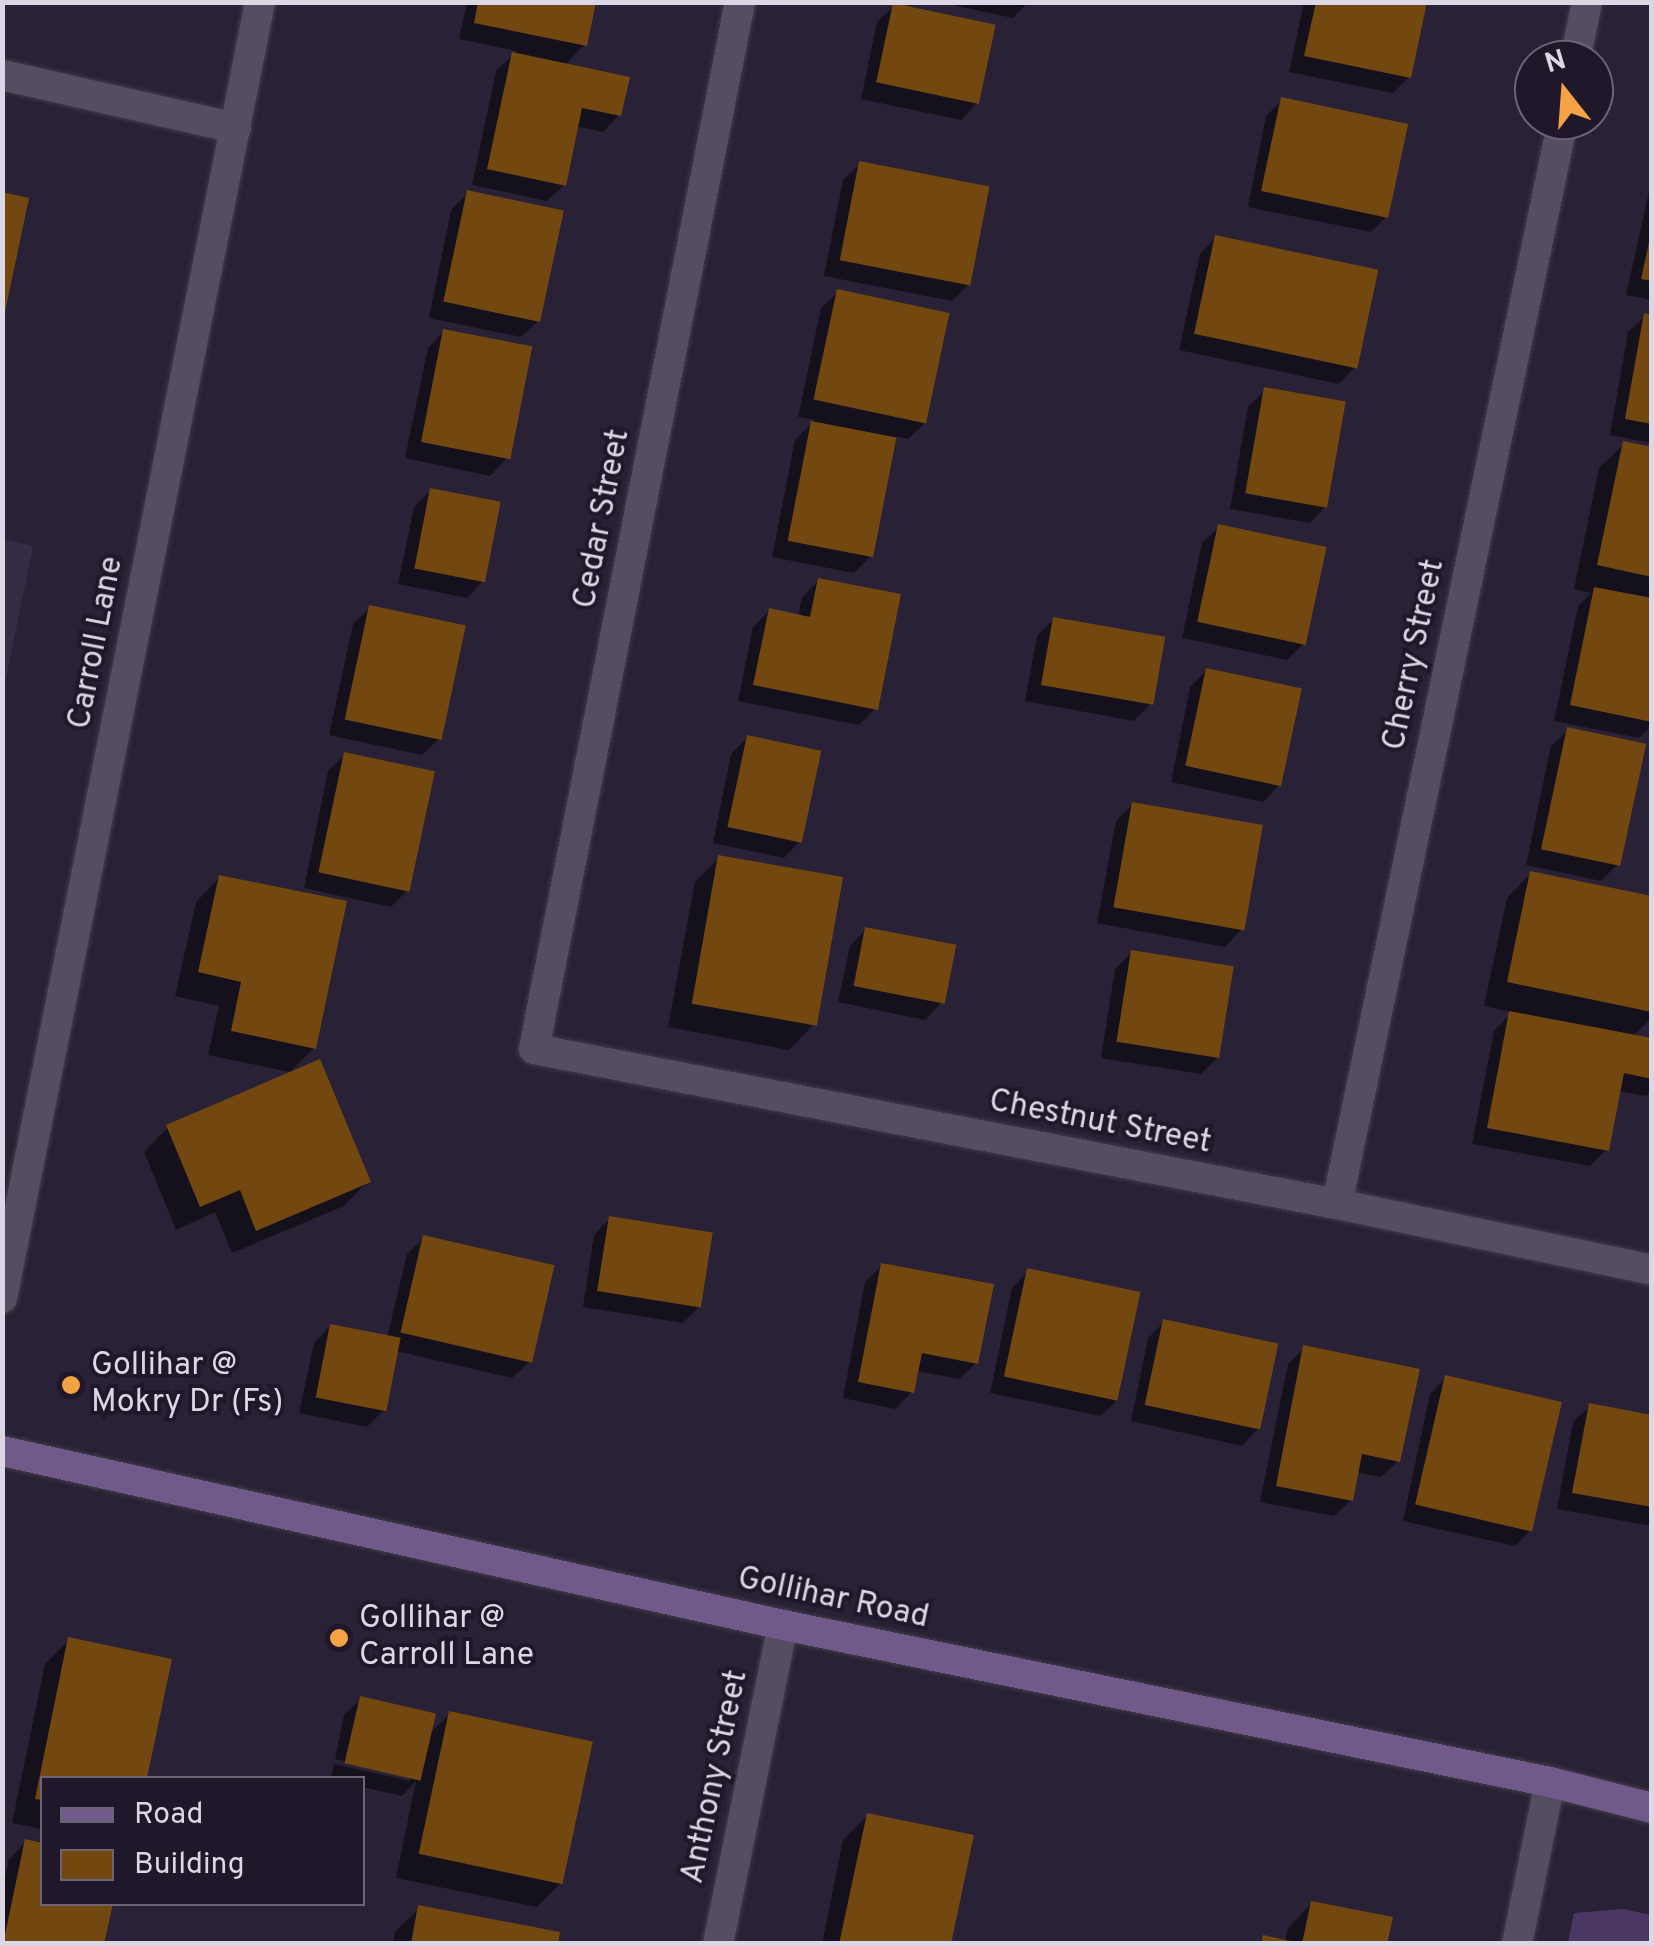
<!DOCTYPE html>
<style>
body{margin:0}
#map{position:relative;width:1654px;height:1946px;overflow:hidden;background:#292135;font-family:Overpass,sans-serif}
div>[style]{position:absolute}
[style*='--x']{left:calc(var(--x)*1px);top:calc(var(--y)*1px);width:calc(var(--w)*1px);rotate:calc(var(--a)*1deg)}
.built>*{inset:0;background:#372c45}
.green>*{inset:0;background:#4b3763}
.shadow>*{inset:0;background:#0007}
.building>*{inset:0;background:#724710;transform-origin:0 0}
.roads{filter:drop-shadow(0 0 2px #423b4c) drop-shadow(0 0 2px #423b4c)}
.minor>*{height:30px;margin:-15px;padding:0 15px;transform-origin:15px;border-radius:15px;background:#564d63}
.tertiary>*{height:30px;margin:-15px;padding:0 15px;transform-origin:15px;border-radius:15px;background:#564d63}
.secondary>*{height:30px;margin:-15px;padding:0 15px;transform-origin:15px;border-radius:15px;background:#705a8a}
.dots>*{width:28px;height:28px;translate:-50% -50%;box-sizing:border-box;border:5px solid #20182a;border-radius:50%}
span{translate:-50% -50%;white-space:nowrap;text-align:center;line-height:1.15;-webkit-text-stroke:8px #20182a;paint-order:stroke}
.street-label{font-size:32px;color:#dcd7e4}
.poi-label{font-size:32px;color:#dcd7e4}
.left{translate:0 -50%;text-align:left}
.frame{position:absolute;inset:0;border:5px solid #dcd7e4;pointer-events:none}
.legend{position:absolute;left:40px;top:1776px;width:325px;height:130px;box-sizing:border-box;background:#20182a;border:2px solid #6b6474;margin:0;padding:12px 18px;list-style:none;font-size:30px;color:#dcd7e4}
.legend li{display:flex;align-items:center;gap:20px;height:50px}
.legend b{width:50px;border:2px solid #6b6474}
.north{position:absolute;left:1514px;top:40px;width:100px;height:100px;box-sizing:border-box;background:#20182a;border:2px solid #6b6474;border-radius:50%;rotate:343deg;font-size:28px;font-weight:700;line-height:40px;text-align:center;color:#dcd7e4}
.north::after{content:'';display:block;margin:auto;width:35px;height:45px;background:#f4a344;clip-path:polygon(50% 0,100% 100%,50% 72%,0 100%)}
</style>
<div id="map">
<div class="built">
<i style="clip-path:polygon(3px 539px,33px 546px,3px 694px,2px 539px)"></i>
</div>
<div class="green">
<i style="clip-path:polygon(1623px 1909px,1651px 1915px,1651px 1943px,1568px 1943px,1574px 1913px)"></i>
</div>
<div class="shadow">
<i style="clip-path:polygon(467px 2px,593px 2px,584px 45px,564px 66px,619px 115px,603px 132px,576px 126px,564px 185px,547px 201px,472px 185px,496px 71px,517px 51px,459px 39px)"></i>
<i style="clip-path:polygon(938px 2px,1028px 2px,1013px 18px)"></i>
<i style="clip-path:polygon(1304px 2px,1425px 2px,1409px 77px,1393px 93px,1289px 72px)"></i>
<i style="clip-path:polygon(894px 6px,977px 103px,961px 120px,861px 99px,877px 22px)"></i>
<i style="clip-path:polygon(1282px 100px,1387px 216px,1371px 232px,1248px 207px,1266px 116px)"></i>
<i style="clip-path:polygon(860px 164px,968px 285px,952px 301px,824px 276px,843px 180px)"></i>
<i style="clip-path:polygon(1652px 178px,1652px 300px,1626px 295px)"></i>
<i style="clip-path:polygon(468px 193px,538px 321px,521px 337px,429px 318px,451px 210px)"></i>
<i style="clip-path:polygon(1216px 237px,1355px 367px,1339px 384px,1179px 350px,1200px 254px)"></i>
<i style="clip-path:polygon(838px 292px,925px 423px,908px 439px,894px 436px,871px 556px,854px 573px,772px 557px,795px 440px,815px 420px,798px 417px,821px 308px)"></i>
<i style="clip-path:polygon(1645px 316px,1652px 317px,1652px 443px,1610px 435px,1628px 332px)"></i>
<i style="clip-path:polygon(444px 331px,506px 459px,490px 476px,405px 458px,428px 348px)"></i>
<i style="clip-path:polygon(1265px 390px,1326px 506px,1310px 523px,1230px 509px,1248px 407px)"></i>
<i style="clip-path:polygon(1624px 444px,1652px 450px,1652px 725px,1639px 738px,1554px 721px,1578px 606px,1591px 593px,1574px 589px,1599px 468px)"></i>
<i style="clip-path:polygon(431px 490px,483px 581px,467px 598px,398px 584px,414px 507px)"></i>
<i style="clip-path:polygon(1219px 527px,1304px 643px,1287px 660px,1182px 638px,1202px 543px)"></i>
<i style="clip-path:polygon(819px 580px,875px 709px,859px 725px,738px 701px,753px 627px,770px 610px,798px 617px,802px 597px)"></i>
<i style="clip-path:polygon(370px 608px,439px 739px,422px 755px,329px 735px,353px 624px)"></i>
<i style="clip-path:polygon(1054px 619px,1150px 704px,1134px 721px,1025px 701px,1037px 636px)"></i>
<i style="clip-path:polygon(1207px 670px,1279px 785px,1263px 802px,1171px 782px,1190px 687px)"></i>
<i style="clip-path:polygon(1568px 730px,1617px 865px,1601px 881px,1526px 865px,1551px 746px)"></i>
<i style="clip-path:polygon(747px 738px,800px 841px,784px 858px,713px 843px,731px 754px)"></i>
<i style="clip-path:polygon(345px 754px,408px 890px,391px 907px,304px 888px,328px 771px)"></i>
<i style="clip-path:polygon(1132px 805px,1241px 930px,1225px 947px,1097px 923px,1116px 821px)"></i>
<i style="clip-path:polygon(719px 858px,813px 1025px,789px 1050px,668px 1027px,695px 882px)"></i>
<i style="clip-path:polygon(1531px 873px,1652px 898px,1652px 1018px,1632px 1037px,1652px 1041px,1652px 1091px,1646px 1096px,1618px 1091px,1607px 1149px,1590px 1166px,1472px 1144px,1494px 1031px,1512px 1012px,1484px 1006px,1507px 898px)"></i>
<i style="clip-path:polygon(220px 877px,314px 1048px,290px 1072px,208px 1055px,219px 1006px,175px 996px,196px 902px)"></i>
<i style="clip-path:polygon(866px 929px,941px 1003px,925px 1020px,838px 1002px,850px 946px)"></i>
<i style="clip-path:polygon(1132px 952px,1217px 1058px,1201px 1074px,1101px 1058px,1115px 969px)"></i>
<i style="clip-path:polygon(168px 1127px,368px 1181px,344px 1206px,232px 1253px,215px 1212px,176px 1230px,144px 1152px)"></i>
<i style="clip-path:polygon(610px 1218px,699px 1307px,683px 1323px,583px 1307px,594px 1235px)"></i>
<i style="clip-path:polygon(424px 1238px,529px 1362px,512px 1378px,396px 1351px,384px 1410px,367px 1427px,299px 1413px,314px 1343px,330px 1326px,387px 1338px,407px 1254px)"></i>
<i style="clip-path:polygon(882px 1265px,976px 1363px,959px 1379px,916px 1371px,912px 1392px,895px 1409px,843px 1398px,865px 1282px)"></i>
<i style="clip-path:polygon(1028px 1271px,1118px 1399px,1101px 1416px,990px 1393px,1012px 1288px)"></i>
<i style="clip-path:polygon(1164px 1322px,1258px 1429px,1242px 1446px,1131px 1421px,1148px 1338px)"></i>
<i style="clip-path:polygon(1304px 1348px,1398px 1461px,1381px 1477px,1356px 1472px,1351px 1500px,1334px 1516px,1260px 1502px,1288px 1364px)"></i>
<i style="clip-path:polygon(1446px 1378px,1532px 1529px,1515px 1546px,1403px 1521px,1430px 1394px)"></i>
<i style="clip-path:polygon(1590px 1406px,1652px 1417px,1652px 1526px,1557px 1509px,1573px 1422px)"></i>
<i style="clip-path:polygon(69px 1640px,169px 1661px,144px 1778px,42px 1778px,42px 1829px,12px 1823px,45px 1664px)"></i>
<i style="clip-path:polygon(361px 1699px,429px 1734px,450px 1714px,561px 1883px,537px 1907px,396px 1878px,416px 1781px,402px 1796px,362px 1787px,362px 1778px,331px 1778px,334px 1764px,410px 1781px,410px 1776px,335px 1759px,344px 1715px)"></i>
<i style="clip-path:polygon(867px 1816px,949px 1944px,822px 1944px,843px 1840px)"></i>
<i style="clip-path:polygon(26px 1842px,42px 1845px,42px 1904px,110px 1904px,101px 1944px,2px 1944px,2px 1891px,9px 1859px)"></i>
<i style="clip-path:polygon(1312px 1903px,1385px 1944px,1258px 1944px,1263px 1938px,1285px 1942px,1288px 1928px)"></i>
<i style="clip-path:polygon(419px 1908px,556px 1944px,393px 1944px,395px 1932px)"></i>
</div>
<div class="building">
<i style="clip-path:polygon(478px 2px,596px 2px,587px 46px,474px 23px)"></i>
<i style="clip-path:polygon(1316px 2px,1427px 2px,1411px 78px,1304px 56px)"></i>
<i style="left:893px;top:3px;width:105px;height:81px;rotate:12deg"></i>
<i style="clip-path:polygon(512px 52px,630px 77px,621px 116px,582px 108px,566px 186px,487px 169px)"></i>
<i style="left:1281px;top:97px;width:130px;height:96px;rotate:12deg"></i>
<i style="left:859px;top:161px;width:133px;height:101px;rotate:11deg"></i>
<i style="left:467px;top:190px;width:99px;height:114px;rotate:12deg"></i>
<i style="clip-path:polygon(2px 192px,29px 198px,4px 317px,2px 317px)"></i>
<i style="left:1215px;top:235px;width:167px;height:101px;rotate:12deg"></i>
<i style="clip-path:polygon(1650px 238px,1652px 238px,1652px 281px,1641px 279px)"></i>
<i style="left:837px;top:289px;width:115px;height:113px;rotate:12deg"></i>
<i style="clip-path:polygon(1644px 313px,1652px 315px,1652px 424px,1625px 419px)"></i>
<i style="left:443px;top:329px;width:91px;height:115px;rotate:11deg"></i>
<i style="left:1264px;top:387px;width:83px;height:108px;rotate:10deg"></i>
<i style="left:811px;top:421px;width:87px;height:122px;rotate:11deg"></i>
<i style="clip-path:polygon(1623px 441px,1652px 447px,1652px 577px,1597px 565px)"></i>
<i style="left:430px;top:488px;width:72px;height:82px;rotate:11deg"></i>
<i style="left:1218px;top:524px;width:111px;height:100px;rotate:12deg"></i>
<i style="clip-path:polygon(818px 578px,901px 594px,878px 710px,753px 685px,769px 608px,810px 617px)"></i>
<i style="clip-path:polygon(1594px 587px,1652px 598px,1652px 722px,1570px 705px)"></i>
<i style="left:369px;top:605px;width:99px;height:117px;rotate:12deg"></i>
<i style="left:1053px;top:617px;width:114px;height:69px;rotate:10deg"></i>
<i style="left:1206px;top:668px;width:98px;height:100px;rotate:12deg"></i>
<i style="left:1567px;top:727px;width:81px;height:125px;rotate:12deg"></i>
<i style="left:747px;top:735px;width:76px;height:94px;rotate:12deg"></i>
<i style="left:344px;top:752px;width:93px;height:123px;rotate:12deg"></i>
<i style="left:1132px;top:802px;width:133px;height:107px;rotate:10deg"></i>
<i style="left:718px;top:855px;width:127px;height:151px;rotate:10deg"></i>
<i style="clip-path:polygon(1530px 871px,1652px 896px,1652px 1012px,1507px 982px)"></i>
<i style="clip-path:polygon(219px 875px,347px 901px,316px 1049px,231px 1031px,241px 982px,198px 972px)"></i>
<i style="left:865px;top:927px;width:93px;height:60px;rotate:11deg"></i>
<i style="left:1131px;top:950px;width:104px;height:93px;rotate:9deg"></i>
<i style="clip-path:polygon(1509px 1011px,1652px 1038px,1652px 1079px,1624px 1073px,1609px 1151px,1487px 1128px)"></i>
<i style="clip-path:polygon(320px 1059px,371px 1182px,256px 1231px,240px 1190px,200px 1207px,166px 1125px)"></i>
<i style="left:609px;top:1216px;width:105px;height:76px;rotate:9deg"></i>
<i style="left:423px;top:1235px;width:135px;height:100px;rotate:13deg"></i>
<i style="clip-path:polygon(881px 1263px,994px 1284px,978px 1364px,922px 1353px,914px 1393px,858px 1382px)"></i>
<i style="left:1027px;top:1268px;width:116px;height:111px;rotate:12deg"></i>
<i style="left:1163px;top:1319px;width:118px;height:88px;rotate:12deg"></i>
<i style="left:330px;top:1324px;width:72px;height:75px;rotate:11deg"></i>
<i style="clip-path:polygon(1303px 1345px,1420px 1369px,1400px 1462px,1362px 1454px,1353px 1501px,1276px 1486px)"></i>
<i style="left:1445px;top:1375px;width:120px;height:133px;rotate:13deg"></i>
<i style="clip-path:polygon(1589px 1403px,1652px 1415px,1652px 1507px,1572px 1493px)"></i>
<i style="clip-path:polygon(68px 1637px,172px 1659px,147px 1778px,42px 1778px,42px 1800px,35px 1799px)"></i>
<i style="left:360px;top:1696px;width:78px;height:69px;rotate:13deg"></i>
<i style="left:449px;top:1711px;width:147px;height:146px;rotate:12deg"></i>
<i style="clip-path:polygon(867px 1813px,974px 1835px,951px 1944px,839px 1944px)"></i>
<i style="clip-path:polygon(25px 1839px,42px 1843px,42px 1904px,113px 1904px,104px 1944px,3px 1944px)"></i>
<i style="clip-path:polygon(1311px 1901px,1393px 1917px,1387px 1944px,1302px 1944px)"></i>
<i style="clip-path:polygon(418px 1905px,560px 1932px,558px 1944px,411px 1944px)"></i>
<i style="clip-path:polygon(1263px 1935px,1295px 1942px,1295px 1944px,1261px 1944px)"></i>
</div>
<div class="roads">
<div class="minor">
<i style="--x:740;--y:2;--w:1067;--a:101.13"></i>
<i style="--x:534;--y:1049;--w:818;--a:10.93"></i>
<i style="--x:1337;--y:1204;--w:322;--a:11.8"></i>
<i style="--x:1575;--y:60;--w:59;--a:-78.3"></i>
<i style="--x:2;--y:75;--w:240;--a:12.8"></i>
<i style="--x:1337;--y:1204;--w:1107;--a:-78.22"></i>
<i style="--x:718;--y:1944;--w:326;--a:-78.5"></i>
<i style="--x:1517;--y:1944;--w:165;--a:-78.5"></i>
</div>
<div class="tertiary">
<i style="--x:2;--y:1298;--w:1321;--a:-78.74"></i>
</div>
<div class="secondary">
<i style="--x:2;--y:1451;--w:800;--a:12.56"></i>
<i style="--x:783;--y:1625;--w:783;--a:11.57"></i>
<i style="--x:1550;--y:1782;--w:105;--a:14.3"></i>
</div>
</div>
<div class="dots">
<i style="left:71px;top:1385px;background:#f4a344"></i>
<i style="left:339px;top:1638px;background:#f4a344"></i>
</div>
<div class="street-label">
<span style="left:603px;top:519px;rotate:-79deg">Cedar Street</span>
<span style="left:97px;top:643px;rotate:-79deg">Carroll Lane</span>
<span style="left:1415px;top:655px;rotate:-78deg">Cherry Street</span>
<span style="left:1100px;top:1123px;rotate:11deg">Chestnut Street</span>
<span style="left:833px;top:1599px;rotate:12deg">Gollihar Road</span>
<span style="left:716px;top:1777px;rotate:-78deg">Anthony Street</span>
</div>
<div class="poi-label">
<span class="left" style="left:91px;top:1385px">Gollihar @<br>Mokry Dr (Fs)</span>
<span class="left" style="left:359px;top:1638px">Gollihar @<br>Carroll Lane</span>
</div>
<div class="frame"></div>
<ul class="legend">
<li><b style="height:12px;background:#705a8a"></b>Road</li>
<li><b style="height:28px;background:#724710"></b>Building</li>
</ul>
<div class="north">N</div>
</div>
